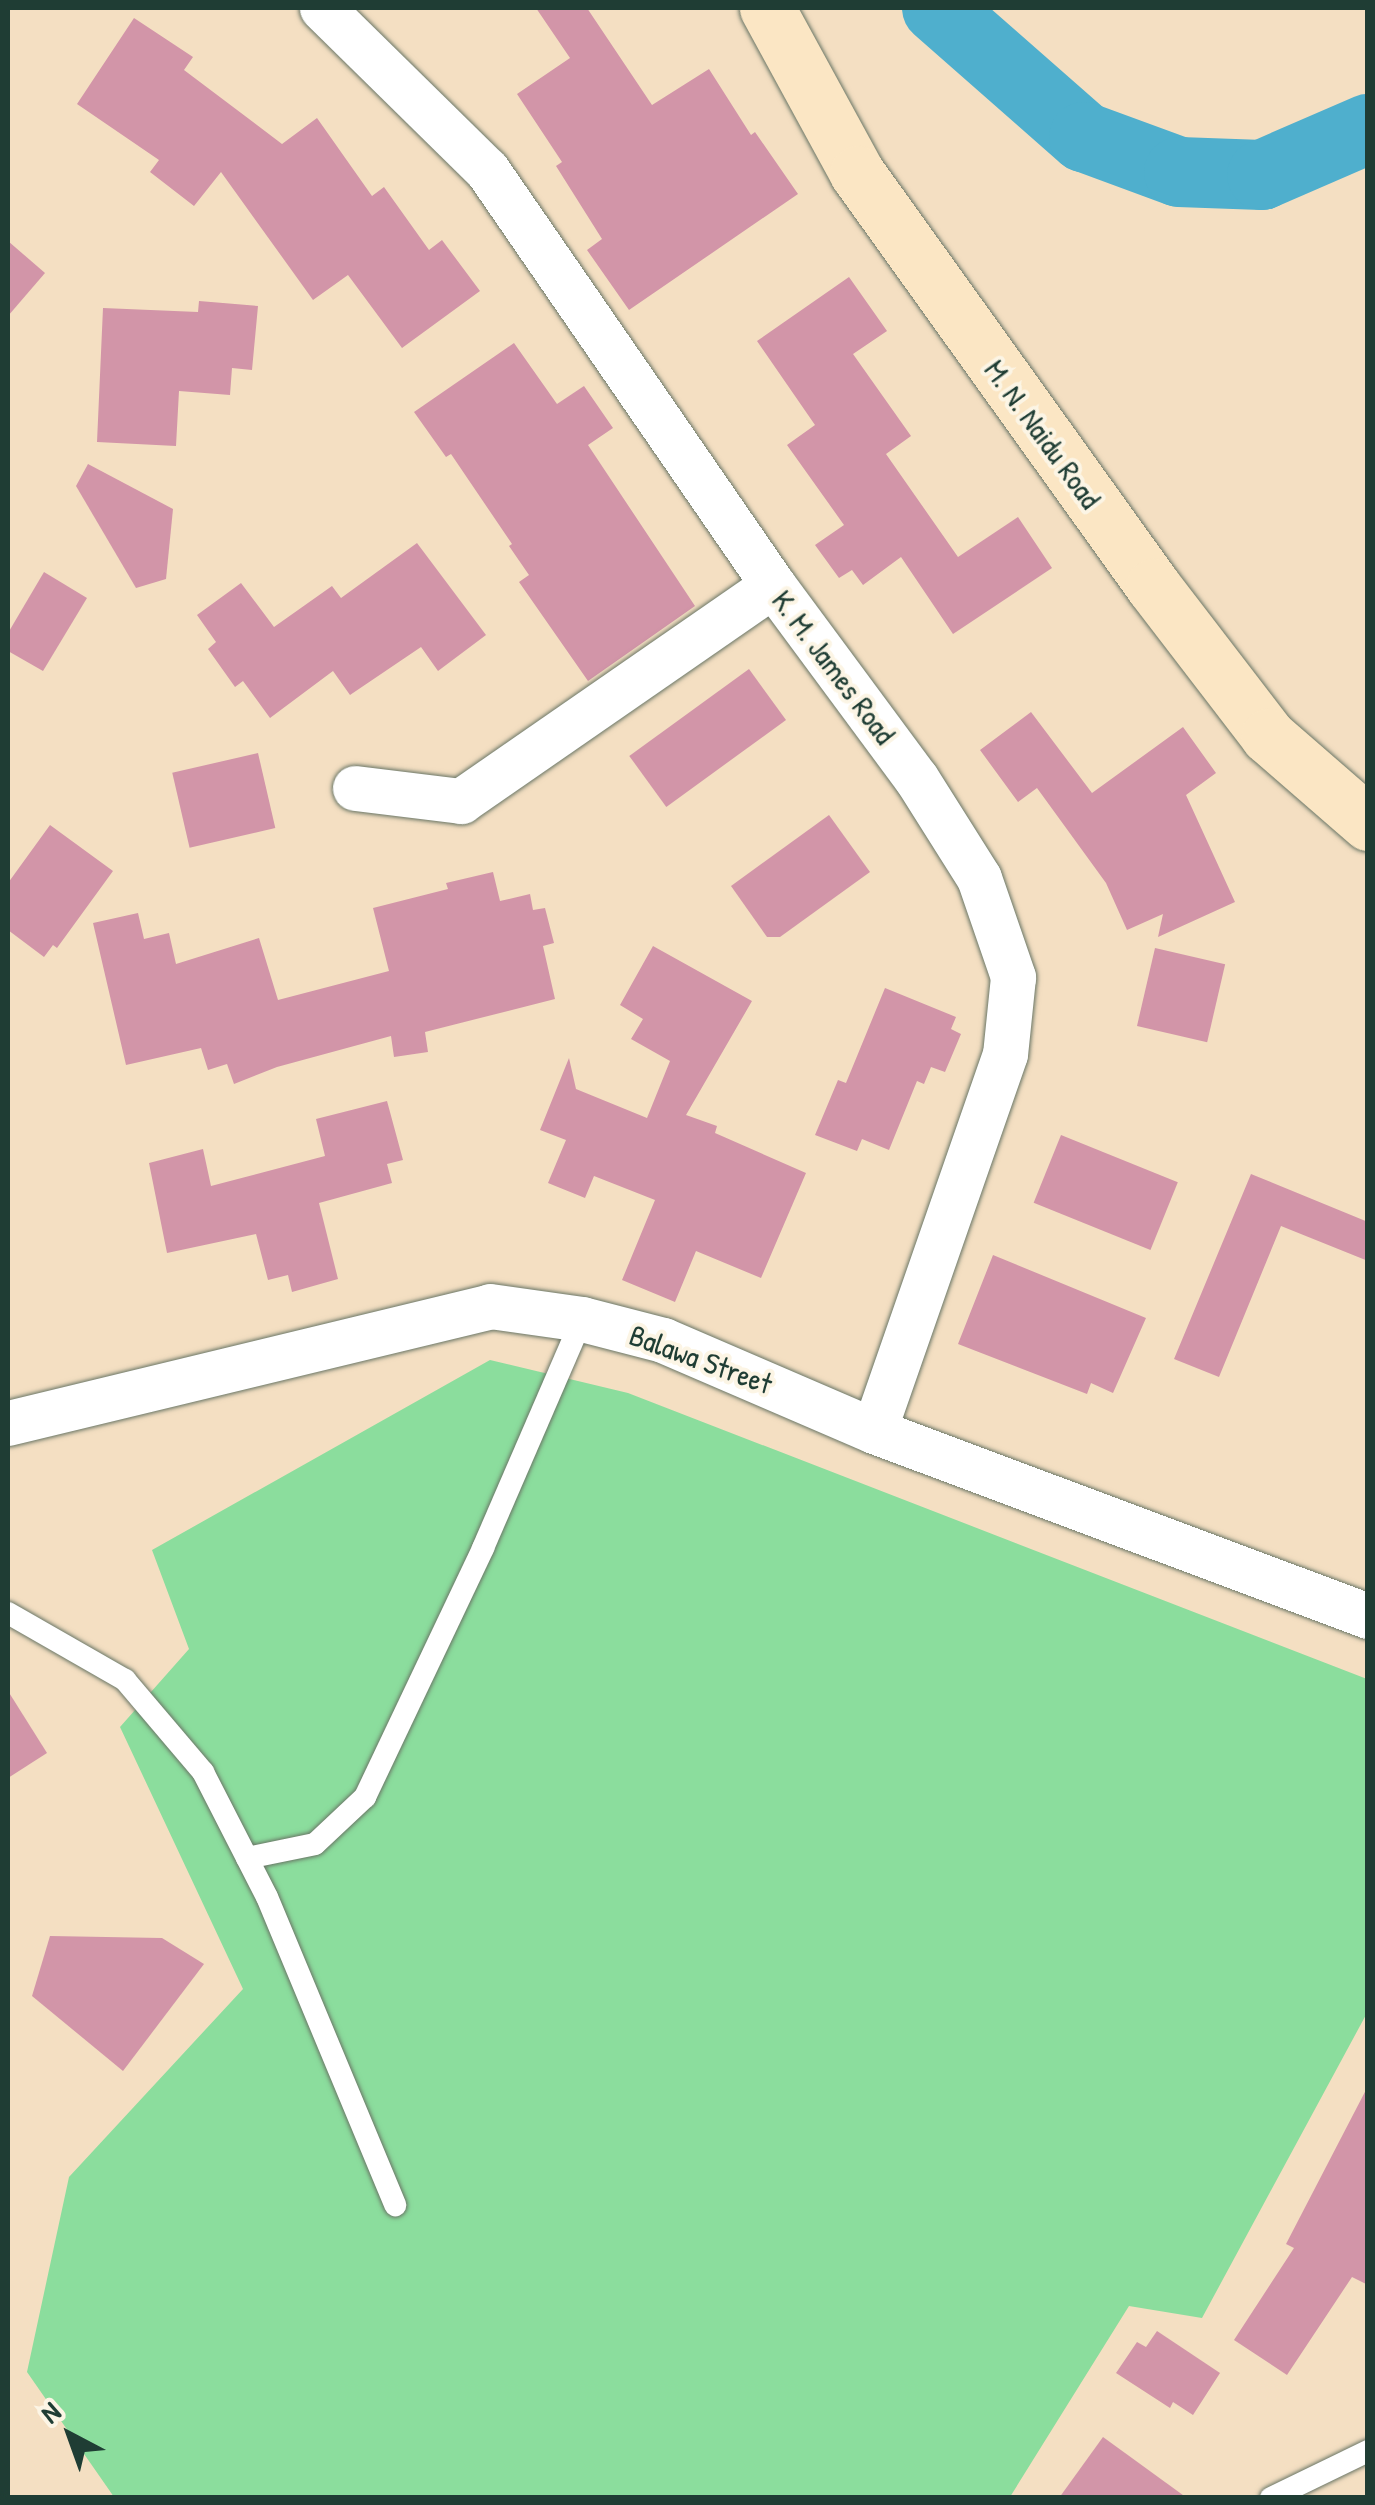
<!DOCTYPE html>
<style>
body{margin:0}
#map{position:relative;width:1375px;height:2505px;overflow:hidden;background:#f4dfc2;font-family:"Patrick Hand",sans-serif}
div>[style]{position:absolute}
[style*='--x']{left:calc(var(--x)*1px);top:calc(var(--y)*1px);width:calc(var(--w)*1px);rotate:calc(var(--a)*1deg)}
.green>*{inset:0;background:#8bdd9d}
.river>*{height:70px;margin:-35px;padding:0 35px;transform-origin:35px;border-radius:35px;background:#4fafcd}
.building>*{inset:0;background:#d295a8;transform-origin:0 0}
.roads{filter:drop-shadow(0 0 2px #6a7666) drop-shadow(0 0 2px #6a7666)}
.lane>*{height:22px;margin:-11px;padding:0 11px;transform-origin:11px;border-radius:11px;background:#fff}
.street>*{height:45px;margin:-22.5px;padding:0 22.5px;transform-origin:22.5px;border-radius:22.5px;background:#fff}
.secondary>*{height:55px;margin:-27.5px;padding:0 27.5px;transform-origin:27.5px;border-radius:27.5px;background:#fbe6c4}
span{translate:-50% -50%;white-space:nowrap;text-align:center;line-height:1.15;-webkit-text-stroke:8px #fcf5e5;paint-order:stroke}
.street-label{font-size:30px;color:#1f3d34}
.frame{position:absolute;inset:0;border:10px solid #1f3d34;pointer-events:none}
.north{position:absolute;left:20px;top:2385px;width:100px;height:100px;-webkit-text-stroke:8px #fcf5e5;paint-order:stroke;rotate:319deg;font-size:28px;font-weight:700;line-height:40px;text-align:center;color:#1f3d34}
.north::after{content:'';display:block;margin:auto;width:35px;height:45px;background:#1f3d34;clip-path:polygon(50% 0,100% 100%,50% 72%,0 100%)}
</style>
<div id="map">
<div class="green">
<i style="clip-path:polygon(490px 1360px,628px 1393px,1367px 1679px,1367px 2013px,1202px 2318px,1129px 2306px,1010px 2497px,114px 2497px,27px 2372px,69px 2177px,243px 1989px,120px 1727px,189px 1649px,152px 1550px)"></i>
</div>
<div class="river">
<i style="--x:937;--y:8;--w:196;--a:41.3"></i>
<i style="--x:1084;--y:137;--w:101;--a:20.2"></i>
<i style="--x:1179;--y:172;--w:83;--a:2.1"></i>
<i style="--x:1262;--y:175;--w:116;--a:-23.5"></i>
</div>
<div class="building">
<i style="clip-path:polygon(536px 8px,587px 8px,652px 105px,709px 69px,751px 135px,755px 132px,798px 194px,629px 310px,587px 250px,602px 239px,556px 166px,562px 162px,517px 94px,570px 58px)"></i>
<i style="clip-path:polygon(134px 18px,193px 57px,184px 70px,282px 144px,317px 118px,372px 196px,384px 187px,429px 250px,442px 240px,480px 291px,402px 348px,348px 275px,313px 300px,221px 172px,194px 206px,150px 172px,159px 160px,77px 104px)"></i>
<i style="clip-path:polygon(8px 241px,45px 273px,8px 316px)"></i>
<i style="clip-path:polygon(849px 277px,887px 331px,853px 354px,911px 436px,886px 454px,958px 557px,1018px 517px,1052px 568px,953px 634px,901px 557px,863px 585px,852px 570px,839px 578px,815px 545px,844px 525px,787px 445px,815px 425px,757px 341px)"></i>
<i style="clip-path:polygon(199px 301px,258px 306px,252px 370px,232px 368px,230px 395px,179px 391px,176px 446px,97px 442px,103px 308px,198px 312px)"></i>
<i style="clip-path:polygon(514px 343px,557px 404px,584px 386px,613px 428px,588px 445px,695px 606px,588px 681px,519px 582px,529px 575px,509px 546px,512px 544px,451px 454px,446px 457px,414px 412px)"></i>
<i style="clip-path:polygon(88px 464px,173px 509px,166px 579px,136px 588px,76px 486px)"></i>
<i style="clip-path:polygon(417px 543px,486px 635px,438px 671px,421px 647px,350px 695px,333px 671px,270px 718px,243px 681px,235px 687px,208px 649px,216px 642px,197px 615px,241px 583px,274px 627px,332px 586px,341px 598px)"></i>
<i style="clip-path:polygon(44px 572px,87px 598px,43px 671px,8px 651px,8px 633px)"></i>
<i style="left:749px;top:669px;width:63px;height:148px;rotate:54deg"></i>
<i style="clip-path:polygon(1031px 712px,1092px 793px,1183px 727px,1216px 773px,1186px 795px,1235px 902px,1158px 937px,1163px 914px,1127px 930px,1106px 883px,1037px 788px,1018px 802px,980px 750px)"></i>
<i style="left:258px;top:753px;width:77px;height:88px;rotate:77deg"></i>
<i style="clip-path:polygon(829px 815px,870px 872px,780px 937px,767px 937px,731px 886px)"></i>
<i style="clip-path:polygon(50px 825px,113px 871px,57px 948px,53px 945px,44px 957px,8px 930px,8px 883px)"></i>
<i style="clip-path:polygon(493px 872px,500px 901px,530px 894px,533px 910px,545px 908px,554px 943px,543px 946px,555px 999px,425px 1032px,428px 1052px,394px 1057px,391px 1036px,277px 1067px,234px 1084px,227px 1064px,208px 1070px,201px 1048px,126px 1065px,93px 923px,138px 913px,144px 939px,169px 933px,176px 964px,259px 938px,278px 1000px,389px 971px,373px 908px,448px 889px,446px 883px)"></i>
<i style="clip-path:polygon(653px 946px,752px 1001px,686px 1115px,717px 1126px,715px 1133px,806px 1173px,761px 1278px,696px 1251px,675px 1302px,622px 1280px,655px 1200px,594px 1176px,585px 1198px,548px 1183px,566px 1140px,540px 1130px,569px 1058px,576px 1089px,647px 1118px,670px 1061px,631px 1039px,643px 1019px,620px 1005px)"></i>
<i style="left:1155px;top:948px;width:72px;height:80px;rotate:13deg"></i>
<i style="clip-path:polygon(885px 988px,956px 1017px,951px 1029px,961px 1034px,945px 1072px,931px 1067px,924px 1084px,917px 1081px,889px 1150px,862px 1139px,857px 1151px,815px 1135px,838px 1080px,846px 1083px)"></i>
<i style="clip-path:polygon(387px 1101px,403px 1160px,387px 1164px,392px 1183px,319px 1203px,338px 1279px,292px 1292px,288px 1275px,268px 1280px,256px 1234px,167px 1253px,149px 1163px,203px 1149px,211px 1186px,325px 1156px,316px 1119px)"></i>
<i style="left:1061px;top:1135px;width:126px;height:73px;rotate:22deg"></i>
<i style="clip-path:polygon(1251px 1174px,1368px 1222px,1368px 1261px,1281px 1226px,1219px 1377px,1174px 1359px)"></i>
<i style="clip-path:polygon(993px 1255px,1146px 1318px,1113px 1393px,1091px 1383px,1087px 1394px,958px 1344px)"></i>
<i style="clip-path:polygon(8px 1691px,47px 1753px,8px 1778px)"></i>
<i style="clip-path:polygon(50px 1936px,162px 1938px,204px 1964px,123px 2071px,32px 1996px)"></i>
<i style="clip-path:polygon(1368px 2086px,1368px 2285px,1352px 2277px,1287px 2375px,1234px 2340px,1294px 2248px,1286px 2244px)"></i>
<i style="clip-path:polygon(1157px 2331px,1220px 2373px,1193px 2415px,1173px 2402px,1170px 2408px,1116px 2373px,1137px 2342px,1146px 2347px)"></i>
<i style="clip-path:polygon(1103px 2437px,1187px 2498px,1059px 2498px)"></i>
</div>
<div class="roads">
<div class="lane">
<i style="--x:8;--y:1613;--w:135;--a:29.8"></i>
<i style="--x:125;--y:1680;--w:121;--a:49.7"></i>
<i style="--x:203;--y:1772;--w:140;--a:62.9"></i>
<i style="--x:267;--y:1897;--w:334;--a:67.4"></i>
<i style="--x:247;--y:1858;--w:69;--a:-11.6"></i>
<i style="--x:315;--y:1844;--w:69;--a:-43.2"></i>
<i style="--x:365;--y:1797;--w:276;--a:-64.6"></i>
<i style="--x:483;--y:1548;--w:249;--a:-66.6"></i>
<i style="--x:1271;--y:2498;--w:108;--a:-25.9"></i>
</div>
<div class="street">
<i style="--x:322;--y:8;--w:231;--a:44.5"></i>
<i style="--x:487;--y:170;--w:504;--a:55.43"></i>
<i style="--x:773;--y:585;--w:240;--a:53.5"></i>
<i style="--x:916;--y:778;--w:118;--a:57.8"></i>
<i style="--x:979;--y:878;--w:105;--a:71"></i>
<i style="--x:1013;--y:977;--w:77;--a:95.9"></i>
<i style="--x:1005;--y:1054;--w:399;--a:109.2"></i>
<i style="--x:355;--y:788;--w:107;--a:7"></i>
<i style="--x:461;--y:801;--w:379;--a:-34.7"></i>
<i style="--x:8;--y:1423;--w:496;--a:-13.6"></i>
<i style="--x:490;--y:1306;--w:93;--a:8"></i>
<i style="--x:582;--y:1319;--w:84;--a:14.5"></i>
<i style="--x:663;--y:1340;--w:230;--a:23.3"></i>
<i style="--x:874;--y:1431;--w:528;--a:20.53"></i>
</div>
<div class="secondary">
<i style="--x:767;--y:8;--w:188;--a:61.4"></i>
<i style="--x:857;--y:173;--w:508;--a:54.37"></i>
<i style="--x:1153;--y:586;--w:189;--a:52.5"></i>
<i style="--x:1268;--y:736;--w:133;--a:41"></i>
</div>
</div>
<div class="street-label">
<span style="left:1043px;top:434px;rotate:54deg">M. N. Naidu Road</span>
<span style="left:834px;top:667px;rotate:53deg">K. M. James Road</span>
<span style="left:701px;top:1359px;rotate:20deg">Balawa Street</span>
</div>
<div class="frame"></div>
<div class="north">N</div>
</div>
